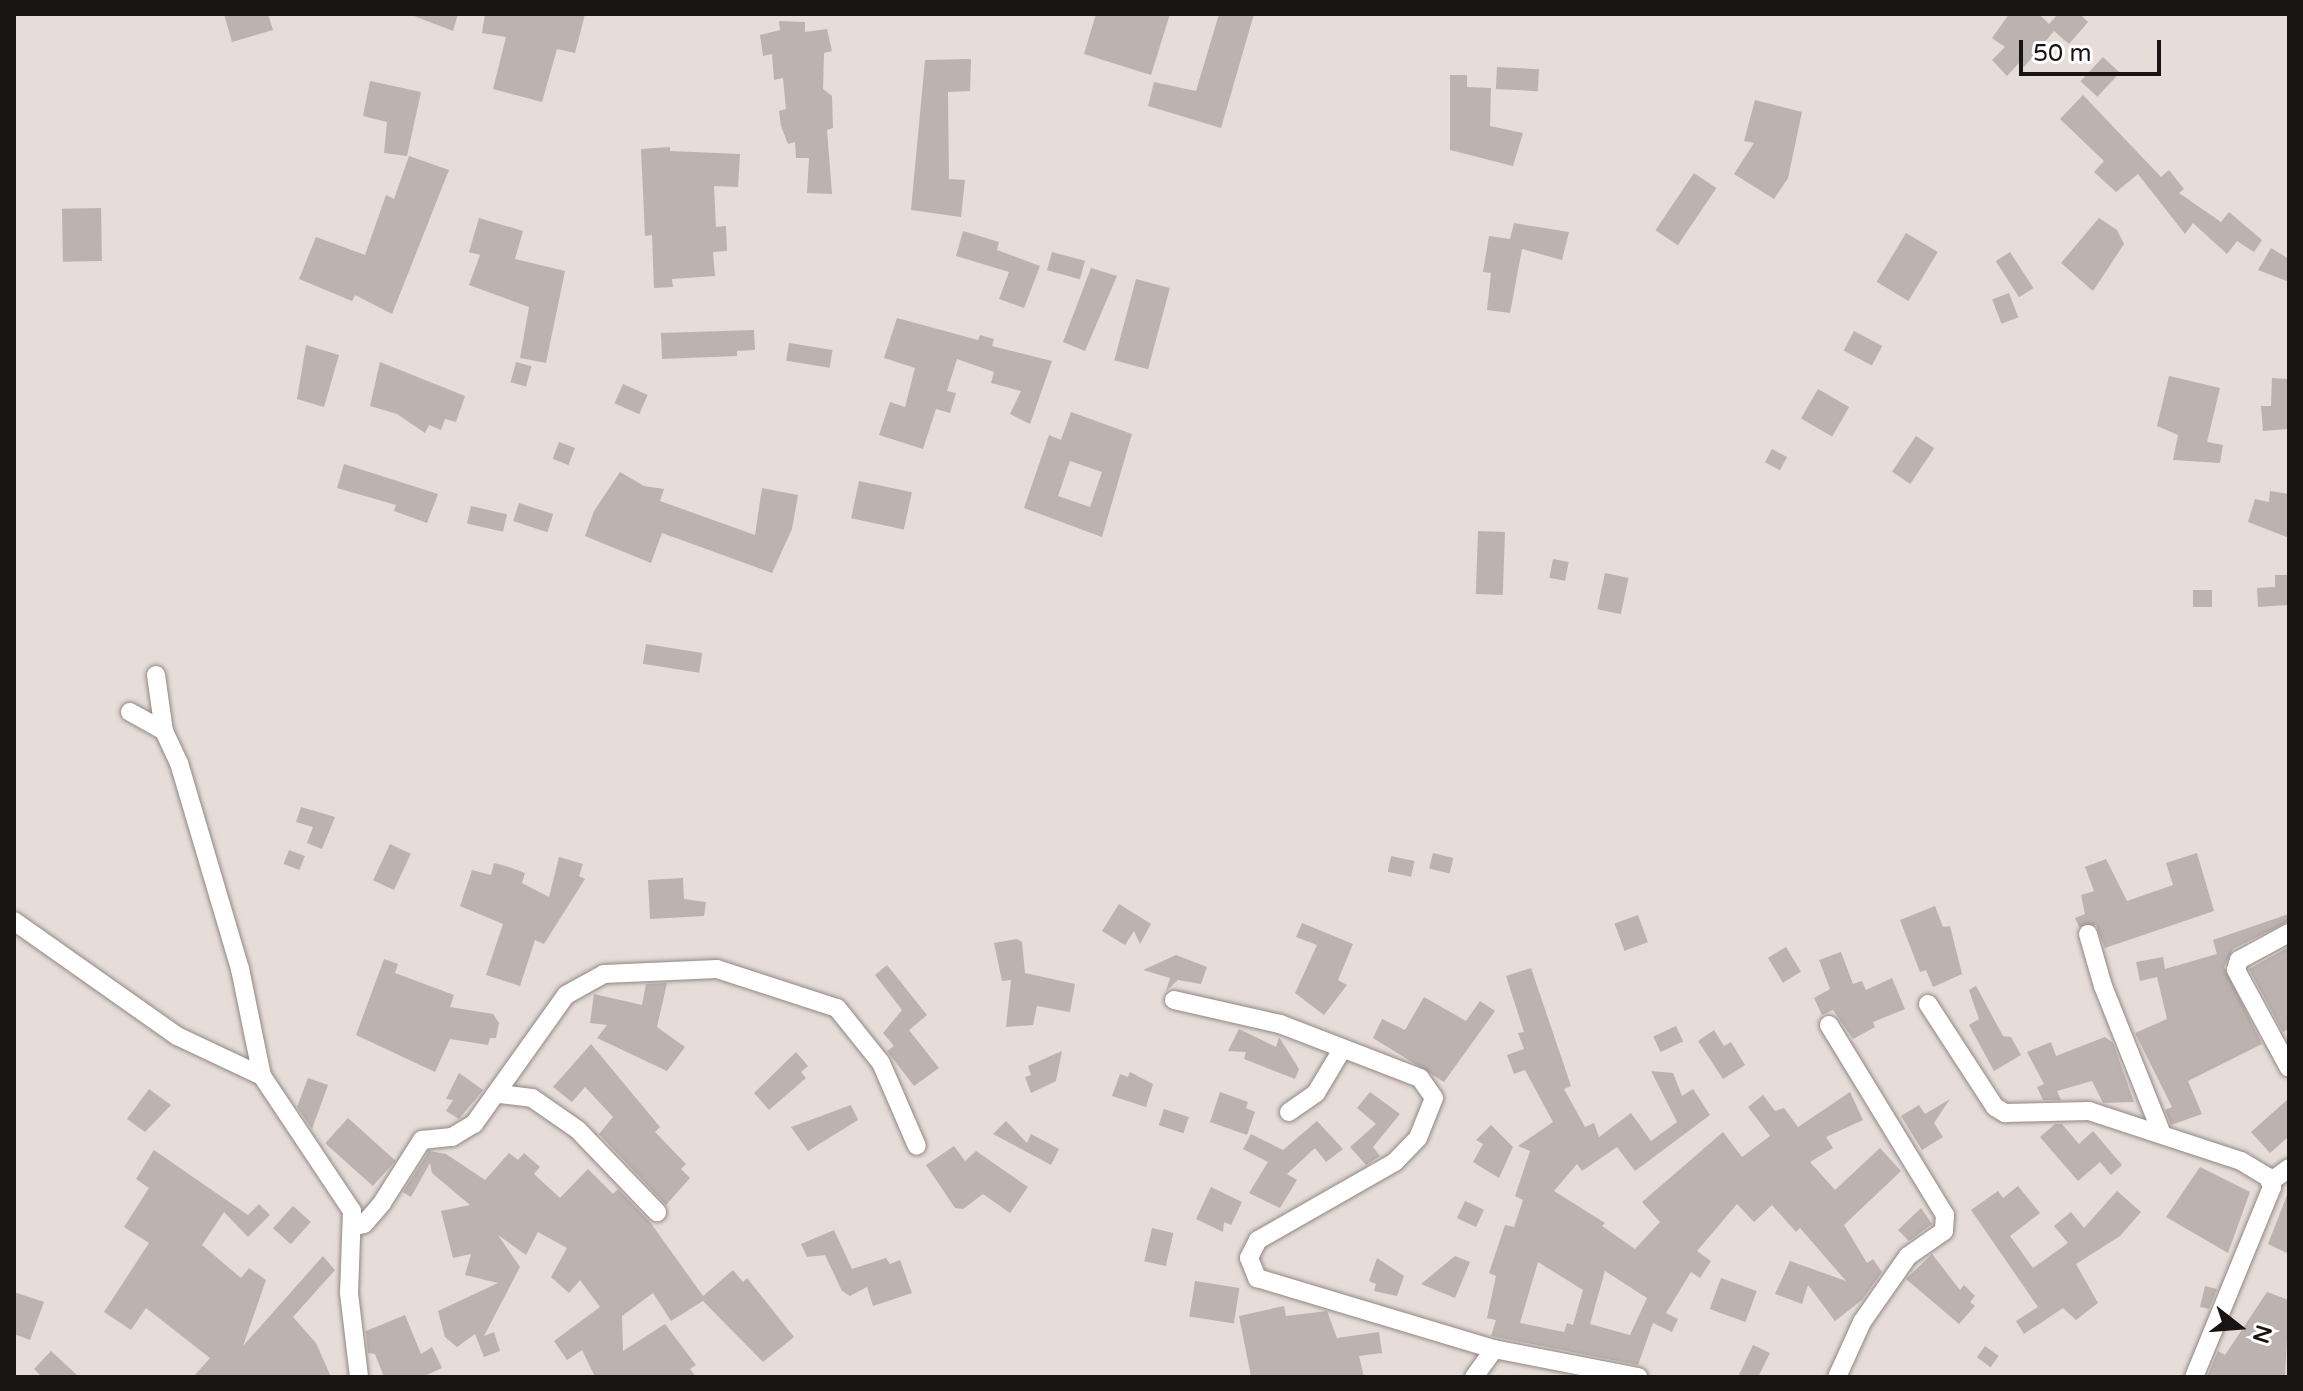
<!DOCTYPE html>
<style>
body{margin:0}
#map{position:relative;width:2303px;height:1391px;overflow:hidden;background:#e6dcd8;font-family:"Varela Round",sans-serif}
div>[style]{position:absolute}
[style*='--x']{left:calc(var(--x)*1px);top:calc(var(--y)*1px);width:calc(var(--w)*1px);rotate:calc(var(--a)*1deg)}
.building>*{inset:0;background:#bcb2af;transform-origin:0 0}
.roads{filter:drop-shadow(0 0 2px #908783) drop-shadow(0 0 2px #908783)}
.minor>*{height:18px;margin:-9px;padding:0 9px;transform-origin:9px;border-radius:9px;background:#fff}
span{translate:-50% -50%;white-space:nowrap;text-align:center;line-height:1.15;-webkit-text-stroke:6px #fff;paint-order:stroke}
.frame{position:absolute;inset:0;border:16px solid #171413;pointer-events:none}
.north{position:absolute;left:2199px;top:1287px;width:80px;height:80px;-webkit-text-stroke:6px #fff;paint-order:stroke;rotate:107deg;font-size:22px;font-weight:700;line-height:32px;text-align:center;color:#171413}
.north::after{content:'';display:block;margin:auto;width:28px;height:36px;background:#171413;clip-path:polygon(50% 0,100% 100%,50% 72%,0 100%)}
.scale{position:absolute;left:2019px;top:40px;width:142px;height:36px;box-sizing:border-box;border:4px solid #171413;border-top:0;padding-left:10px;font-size:24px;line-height:28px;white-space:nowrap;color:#171413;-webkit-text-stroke:6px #fff;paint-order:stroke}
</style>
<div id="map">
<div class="building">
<i style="clip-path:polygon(224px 14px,268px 14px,273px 30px,232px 42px)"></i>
<i style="clip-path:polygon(409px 14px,458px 14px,453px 31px)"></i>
<i style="clip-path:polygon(485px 14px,585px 14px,575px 53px,557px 49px,542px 102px,493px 89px,506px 37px,482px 33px)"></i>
<i style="clip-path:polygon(1096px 14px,1170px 14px,1151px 75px,1084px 54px)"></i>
<i style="clip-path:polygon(1219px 14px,1254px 14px,1221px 128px,1148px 106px,1154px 82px,1196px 91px)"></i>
<i style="clip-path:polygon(2009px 14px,2039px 14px,2049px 24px,2058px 14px,2080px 14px,2088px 22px,2069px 44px,2054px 31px,2024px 67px,2019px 63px,2007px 76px,1992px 60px,2005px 47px,1992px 38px)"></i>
<i style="clip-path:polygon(779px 21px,805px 22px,805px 32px,827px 29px,832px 51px,824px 53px,823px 89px,832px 96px,833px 128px,827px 130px,832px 194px,807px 193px,809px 158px,796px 158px,795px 142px,788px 144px,781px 126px,779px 111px,786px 109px,783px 78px,774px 80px,772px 54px,763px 56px,760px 35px,780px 30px)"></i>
<i style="left:2103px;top:57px;width:23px;height:33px;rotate:43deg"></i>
<i style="clip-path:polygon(971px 59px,970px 91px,948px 92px,949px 179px,965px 180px,961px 217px,911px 210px,925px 60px)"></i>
<i style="left:1497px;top:67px;width:42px;height:22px;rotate:3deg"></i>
<i style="clip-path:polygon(1450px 75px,1467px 75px,1467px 87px,1491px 88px,1490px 126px,1523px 133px,1513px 166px,1450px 150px)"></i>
<i style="clip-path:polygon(370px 81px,421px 92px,407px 156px,384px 153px,387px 122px,363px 116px)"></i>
<i style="clip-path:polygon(2083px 95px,2161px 177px,2169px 170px,2184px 189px,2179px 193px,2221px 222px,2229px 212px,2262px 240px,2254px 252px,2237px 241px,2227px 254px,2193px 223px,2185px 234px,2138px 174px,2116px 192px,2094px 172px,2104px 161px,2060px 119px)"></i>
<i style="clip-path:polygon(1755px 100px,1802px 112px,1788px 178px,1774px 199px,1734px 174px,1754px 143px,1744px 141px)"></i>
<i style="clip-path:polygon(670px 147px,670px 151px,740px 154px,738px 187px,714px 186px,716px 227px,726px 226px,727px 251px,713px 252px,715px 276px,672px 279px,673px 287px,654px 288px,652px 235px,645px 236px,641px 149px)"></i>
<i style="clip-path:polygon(409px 156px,449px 170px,392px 314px,355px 295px,352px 301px,299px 279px,316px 237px,365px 255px,386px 195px,394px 199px)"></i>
<i style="left:1694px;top:173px;width:27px;height:69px;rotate:34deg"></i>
<i style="left:101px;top:208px;width:53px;height:39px;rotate:89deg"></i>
<i style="clip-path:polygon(479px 218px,523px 231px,515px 259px,565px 271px,546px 363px,520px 358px,529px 307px,469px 285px,480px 255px,469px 252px)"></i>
<i style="clip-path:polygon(2099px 218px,2117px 230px,2124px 244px,2093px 291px,2061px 263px)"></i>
<i style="clip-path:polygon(1514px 223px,1569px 232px,1562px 260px,1522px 249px,1510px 313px,1487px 310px,1491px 273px,1483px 272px,1489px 236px,1510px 239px)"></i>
<i style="clip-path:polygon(963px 231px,999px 242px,997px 250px,1040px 266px,1024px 308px,999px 299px,1009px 272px,956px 256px)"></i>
<i style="left:1906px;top:233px;width:37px;height:57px;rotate:31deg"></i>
<i style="clip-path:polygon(2271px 248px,2289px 259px,2289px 282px,2258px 270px)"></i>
<i style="left:1052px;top:252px;width:34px;height:19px;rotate:15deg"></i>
<i style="left:2010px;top:252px;width:43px;height:17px;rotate:57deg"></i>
<i style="clip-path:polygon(1091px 268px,1117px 276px,1085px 351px,1063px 342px)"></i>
<i style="left:1136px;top:279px;width:35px;height:84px;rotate:15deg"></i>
<i style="left:2009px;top:293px;width:26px;height:18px;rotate:69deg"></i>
<i style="clip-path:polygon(897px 318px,978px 340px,980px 335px,994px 339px,992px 346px,1052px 361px,1030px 424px,1010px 414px,1021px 391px,991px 383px,994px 372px,957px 359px,947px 391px,956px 393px,950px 413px,936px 409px,923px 449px,879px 435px,890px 402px,905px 407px,915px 368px,884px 358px)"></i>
<i style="clip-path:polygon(754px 330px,755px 350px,737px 351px,737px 356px,662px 359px,661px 333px)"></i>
<i style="left:1854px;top:331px;width:32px;height:22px;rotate:28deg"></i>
<i style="left:789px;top:343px;width:44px;height:18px;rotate:9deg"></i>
<i style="clip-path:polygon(306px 345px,339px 355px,324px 407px,297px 399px)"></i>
<i style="clip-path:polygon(380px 362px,465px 396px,456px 422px,445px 419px,441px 430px,429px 425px,425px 433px,397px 414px,370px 406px)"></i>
<i style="left:516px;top:362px;width:16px;height:21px;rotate:15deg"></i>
<i style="clip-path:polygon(2169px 376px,2220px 388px,2207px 442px,2223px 445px,2220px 463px,2173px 460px,2178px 435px,2157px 426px)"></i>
<i style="clip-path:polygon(2272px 378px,2289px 379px,2289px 429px,2263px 431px,2261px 406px,2271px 406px)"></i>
<i style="left:623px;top:384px;width:27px;height:21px;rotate:24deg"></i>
<i style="left:1818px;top:389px;width:36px;height:34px;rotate:30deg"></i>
<i style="clip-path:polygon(evenodd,1071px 412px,1132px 434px,1102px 537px,1024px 508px,1049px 435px,1061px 440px,1071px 412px,1070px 461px,1102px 472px,1090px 507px,1058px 496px,1070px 461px)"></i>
<i style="left:1916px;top:436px;width:22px;height:43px;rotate:34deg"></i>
<i style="left:559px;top:442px;width:17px;height:18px;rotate:21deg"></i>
<i style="left:1772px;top:449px;width:17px;height:15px;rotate:28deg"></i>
<i style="clip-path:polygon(344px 464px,438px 494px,427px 523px,394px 511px,396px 505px,337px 488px)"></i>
<i style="clip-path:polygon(620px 472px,644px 486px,664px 489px,660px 501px,755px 535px,762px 488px,798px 495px,792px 529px,772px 573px,662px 533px,651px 563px,585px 536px,594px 511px)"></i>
<i style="left:859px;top:481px;width:54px;height:38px;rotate:12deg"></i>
<i style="clip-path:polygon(2270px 491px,2289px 494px,2289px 538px,2248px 522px,2255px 499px,2269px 502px)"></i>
<i style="left:519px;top:503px;width:36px;height:19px;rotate:18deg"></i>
<i style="left:471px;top:506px;width:37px;height:18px;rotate:13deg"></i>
<i style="left:1478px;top:531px;width:27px;height:63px;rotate:2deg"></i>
<i style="left:1553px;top:559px;width:16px;height:19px;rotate:11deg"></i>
<i style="left:1605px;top:573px;width:24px;height:37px;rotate:12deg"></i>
<i style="clip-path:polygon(2275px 575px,2289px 575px,2289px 605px,2258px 607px,2257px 588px,2275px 587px)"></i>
<i style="left:2193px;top:590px;width:19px;height:17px"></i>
<i style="left:646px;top:644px;width:57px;height:20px;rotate:9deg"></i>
<i style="clip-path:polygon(301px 807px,335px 817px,322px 849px,307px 843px,313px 827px,296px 822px)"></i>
<i style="left:390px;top:844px;width:23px;height:40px;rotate:25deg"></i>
<i style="left:289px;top:850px;width:17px;height:15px;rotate:21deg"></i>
<i style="left:1433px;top:853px;width:21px;height:16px;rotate:14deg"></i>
<i style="clip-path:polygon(2197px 853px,2214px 911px,2105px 948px,2096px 925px,2079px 927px,2075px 918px,2085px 914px,2081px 895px,2094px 891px,2085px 867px,2106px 859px,2127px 901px,2173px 885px,2166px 863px)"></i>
<i style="left:1391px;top:856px;width:24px;height:16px;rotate:12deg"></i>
<i style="clip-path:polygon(559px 857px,583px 864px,579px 876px,585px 879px,544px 944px,535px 940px,520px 986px,486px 975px,503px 924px,460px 906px,472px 870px,491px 875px,494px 863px,509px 867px,525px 873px,522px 883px,549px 897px)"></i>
<i style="clip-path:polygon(683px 878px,684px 899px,706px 902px,704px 916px,650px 919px,648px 880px)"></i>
<i style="clip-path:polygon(1119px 904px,1151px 924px,1140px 944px,1134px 931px,1125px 945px,1102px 931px)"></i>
<i style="clip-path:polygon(1935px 906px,1943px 927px,1950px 926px,1962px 974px,1933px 987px,1926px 970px,1920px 972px,1900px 920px)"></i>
<i style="clip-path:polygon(2289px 914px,2289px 921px,2233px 949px,2224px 967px,2262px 1044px,2188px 1081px,2202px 1114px,2171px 1125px,2165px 1110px,2172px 1107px,2135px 1033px,2167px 1019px,2157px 977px,2140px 981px,2136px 962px,2163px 957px,2165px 969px,2217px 954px,2213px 940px)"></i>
<i style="left:1638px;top:915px;width:29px;height:25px;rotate:70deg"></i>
<i style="clip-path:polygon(1302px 923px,1353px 944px,1338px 980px,1347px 985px,1324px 1015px,1295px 993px,1317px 945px,1296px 937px)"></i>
<i style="clip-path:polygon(1017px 939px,1022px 942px,1025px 973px,1075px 984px,1070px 1012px,1037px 1006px,1033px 1025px,1006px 1027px,1011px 980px,1002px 981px,994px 943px)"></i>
<i style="left:1786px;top:947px;width:29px;height:21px;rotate:59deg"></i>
<i style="clip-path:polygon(2289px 947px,2289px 1029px,2283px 1032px,2249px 969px)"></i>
<i style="clip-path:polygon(1841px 952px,1853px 984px,1862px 981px,1866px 990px,1892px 978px,1905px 1009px,1873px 1022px,1875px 1027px,1853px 1039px,1833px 1010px,1822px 1015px,1814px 998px,1830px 989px,1819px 960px)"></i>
<i style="clip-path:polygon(1176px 955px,1207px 967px,1201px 984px,1178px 980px,1166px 991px,1170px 978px,1143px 970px)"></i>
<i style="clip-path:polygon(384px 959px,398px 964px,395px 973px,454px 995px,450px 1007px,493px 1014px,499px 1023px,496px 1038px,490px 1038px,488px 1045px,450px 1039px,435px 1072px,356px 1035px)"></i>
<i style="clip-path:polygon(887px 965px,927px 1015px,909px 1030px,939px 1068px,914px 1086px,887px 1051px,894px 1046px,883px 1033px,902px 1010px,875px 975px)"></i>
<i style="clip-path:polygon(evenodd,1531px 968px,1571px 1086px,1564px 1089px,1585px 1127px,1594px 1123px,1599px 1137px,1631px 1113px,1651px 1141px,1677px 1122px,1651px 1071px,1673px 1073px,1682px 1096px,1693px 1089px,1710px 1115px,1635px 1171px,1617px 1147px,1582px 1171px,1577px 1164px,1554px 1191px,1605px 1223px,1602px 1226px,1635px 1249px,1660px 1222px,1642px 1202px,1723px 1132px,1742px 1157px,1770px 1136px,1748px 1107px,1763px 1095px,1775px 1111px,1784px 1108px,1798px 1127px,1850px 1092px,1863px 1120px,1826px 1137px,1833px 1148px,1810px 1162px,1835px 1190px,1880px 1148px,1901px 1171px,1844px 1225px,1867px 1263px,1873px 1259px,1882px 1272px,1862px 1300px,1835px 1321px,1808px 1285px,1802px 1304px,1775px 1294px,1790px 1261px,1846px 1281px,1800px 1228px,1796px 1232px,1772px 1205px,1754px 1222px,1737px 1204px,1697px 1251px,1711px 1261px,1700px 1278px,1691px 1272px,1666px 1313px,1678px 1319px,1672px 1332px,1653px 1323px,1638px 1365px,1491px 1336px,1496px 1320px,1487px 1318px,1496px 1276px,1489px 1273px,1505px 1225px,1514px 1227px,1523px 1200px,1515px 1196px,1530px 1151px,1518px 1146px,1553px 1122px,1525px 1070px,1514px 1074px,1507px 1055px,1524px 1049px,1518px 1033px,1524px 1032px,1506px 976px,1531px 968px,1538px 1262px,1583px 1290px,1573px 1325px,1567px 1323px,1564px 1332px,1520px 1323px,1538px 1262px,1531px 968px,1605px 1271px,1647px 1298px,1630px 1335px,1590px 1324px,1605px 1271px)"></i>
<i style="clip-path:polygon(667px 983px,657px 1027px,685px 1047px,667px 1071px,597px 1038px,607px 1025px,590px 1023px,594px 994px,642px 1005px,646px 984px)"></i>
<i style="clip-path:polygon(1976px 986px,2003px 1036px,2011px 1037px,2021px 1055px,1994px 1071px,1969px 1025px,1979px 1019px,1969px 990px)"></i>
<i style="clip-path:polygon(1424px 997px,1466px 1021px,1480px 1001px,1495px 1011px,1444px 1082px,1373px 1038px,1382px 1019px,1405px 1030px)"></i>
<i style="left:1676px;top:1026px;width:17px;height:25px;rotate:65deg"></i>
<i style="clip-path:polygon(1239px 1029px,1276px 1047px,1279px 1037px,1299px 1069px,1295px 1079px,1244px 1059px,1246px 1052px,1228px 1051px)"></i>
<i style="clip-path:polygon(1714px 1030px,1724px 1046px,1731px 1042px,1745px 1065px,1723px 1079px,1698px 1041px)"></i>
<i style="clip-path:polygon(2105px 1037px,2113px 1043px,2134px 1102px,2103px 1103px,2092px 1081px,2057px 1091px,2061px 1100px,2043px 1100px,2037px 1087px,2044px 1084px,2027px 1052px,2051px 1042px,2056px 1056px)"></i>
<i style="clip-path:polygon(591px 1044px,660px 1127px,655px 1132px,686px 1164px,681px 1169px,690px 1178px,666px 1205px,599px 1134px,613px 1117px,585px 1087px,572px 1102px,553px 1087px)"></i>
<i style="clip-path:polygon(1062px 1051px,1056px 1081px,1031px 1093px,1025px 1077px,1031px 1075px,1028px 1066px)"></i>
<i style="clip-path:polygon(796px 1052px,808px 1066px,801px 1072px,806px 1078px,769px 1110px,754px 1093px)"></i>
<i style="clip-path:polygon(1130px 1072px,1153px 1084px,1146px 1107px,1112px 1096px,1120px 1074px,1128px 1077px)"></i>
<i style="clip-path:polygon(459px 1073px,483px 1090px,459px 1119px,446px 1111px,453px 1100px,446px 1099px)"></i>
<i style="clip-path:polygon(308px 1078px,328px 1085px,312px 1129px,297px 1107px)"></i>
<i style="clip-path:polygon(149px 1089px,171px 1105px,145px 1132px,127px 1119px)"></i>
<i style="clip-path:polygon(1220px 1092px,1248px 1102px,1246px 1108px,1255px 1112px,1247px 1135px,1210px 1122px)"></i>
<i style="clip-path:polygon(1370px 1092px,1400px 1114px,1373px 1147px,1380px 1156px,1366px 1165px,1350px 1147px,1376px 1124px,1357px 1108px)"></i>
<i style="clip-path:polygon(2289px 1098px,2289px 1136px,2270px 1153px,2251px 1132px)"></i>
<i style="clip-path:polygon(1950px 1099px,1934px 1123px,1943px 1137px,1922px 1150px,1901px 1116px,1919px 1105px,1925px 1114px)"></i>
<i style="clip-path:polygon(851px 1105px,858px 1120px,808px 1151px,791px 1127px)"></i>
<i style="left:1164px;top:1109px;width:26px;height:17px;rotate:18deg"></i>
<i style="left:348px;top:1118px;width:64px;height:34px;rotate:42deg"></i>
<i style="clip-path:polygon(1006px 1121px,1027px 1143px,1031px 1134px,1059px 1149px,1051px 1165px,993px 1134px)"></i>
<i style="clip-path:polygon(1317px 1121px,1343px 1149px,1326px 1162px,1315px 1148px,1287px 1174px,1297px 1180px,1280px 1208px,1249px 1193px,1268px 1162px,1243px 1149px,1251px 1134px,1283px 1150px)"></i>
<i style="clip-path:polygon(2055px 1124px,2062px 1124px,2079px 1144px,2093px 1131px,2122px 1165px,2111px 1175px,2100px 1162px,2078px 1181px,2040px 1137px)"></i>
<i style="clip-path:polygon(1491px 1125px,1513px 1147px,1499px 1178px,1473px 1162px,1483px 1144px,1476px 1140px)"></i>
<i style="clip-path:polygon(954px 1146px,965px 1161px,976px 1151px,1028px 1187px,1010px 1213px,983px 1194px,963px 1209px,955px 1208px,926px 1165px)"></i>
<i style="clip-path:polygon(154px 1150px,248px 1215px,259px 1204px,270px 1215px,248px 1237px,224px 1212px,202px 1245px,241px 1278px,249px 1268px,266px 1280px,243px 1346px,323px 1256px,335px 1270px,293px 1317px,316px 1343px,331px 1377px,193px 1377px,210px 1358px,146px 1308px,131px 1330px,104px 1312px,149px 1243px,124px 1227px,149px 1188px,136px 1179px)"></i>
<i style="clip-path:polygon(429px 1151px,446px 1154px,485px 1180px,509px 1153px,518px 1160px,524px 1153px,540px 1167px,534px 1174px,560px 1198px,588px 1169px,613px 1194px,618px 1189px,650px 1222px,703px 1296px,733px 1270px,743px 1282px,747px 1278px,794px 1337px,763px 1362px,703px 1301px,671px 1321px,653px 1293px,622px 1316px,623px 1351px,665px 1324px,696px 1365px,690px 1369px,696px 1377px,595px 1377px,582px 1350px,567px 1360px,554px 1341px,600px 1307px,580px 1280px,569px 1293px,551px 1277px,567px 1248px,538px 1232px,526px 1255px,498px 1235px,520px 1267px,484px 1336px,494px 1332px,500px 1351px,484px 1357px,475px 1334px,457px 1347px,445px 1337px,438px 1311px,498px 1283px,465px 1275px,471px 1254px,453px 1258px,441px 1211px,470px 1205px,432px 1173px,430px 1163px,411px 1197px,403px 1192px)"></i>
<i style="clip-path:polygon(2200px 1167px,2250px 1192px,2228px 1253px,2166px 1217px)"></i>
<i style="clip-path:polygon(2018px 1186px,2040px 1213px,2010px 1236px,2033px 1268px,2068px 1243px,2054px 1226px,2071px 1212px,2084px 1228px,2117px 1191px,2141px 1212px,2120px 1236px,2076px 1264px,2098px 1303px,2076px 1320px,2063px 1308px,2024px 1334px,2016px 1321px,2038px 1307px,1971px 1210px,1998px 1191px,2003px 1198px)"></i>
<i style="clip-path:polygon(1211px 1187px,1242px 1202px,1231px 1225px,1224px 1222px,1223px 1232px,1196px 1219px)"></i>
<i style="clip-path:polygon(2289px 1190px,2289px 1254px,2268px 1244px)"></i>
<i style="left:1465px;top:1201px;width:21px;height:19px;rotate:25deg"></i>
<i style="left:293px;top:1206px;width:24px;height:30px;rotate:42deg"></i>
<i style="clip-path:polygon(1921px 1208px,1932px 1224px,1909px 1241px,1898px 1230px)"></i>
<i style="left:1152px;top:1228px;width:22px;height:34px;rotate:13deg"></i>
<i style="clip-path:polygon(834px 1230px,852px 1269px,886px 1258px,890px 1264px,900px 1260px,912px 1293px,873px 1306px,867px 1287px,850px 1296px,842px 1291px,825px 1255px,807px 1257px,801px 1244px)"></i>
<i style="clip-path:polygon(1932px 1254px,1960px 1290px,1964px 1285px,1975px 1296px,1970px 1302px,1975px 1306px,1959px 1324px,1906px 1279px)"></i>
<i style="clip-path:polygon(1455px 1256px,1470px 1262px,1455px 1298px,1421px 1284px)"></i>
<i style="clip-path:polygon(1377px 1258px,1404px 1276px,1397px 1296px,1374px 1291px,1376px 1284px,1369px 1281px)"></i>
<i style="left:1721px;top:1278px;width:38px;height:33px;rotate:20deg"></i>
<i style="left:1195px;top:1281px;width:45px;height:36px;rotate:9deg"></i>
<i style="clip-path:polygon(2205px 1286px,2217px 1289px,2209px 1309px,2200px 1307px)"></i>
<i style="clip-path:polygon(14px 1292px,44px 1302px,30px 1340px,14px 1334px)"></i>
<i style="clip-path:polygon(2267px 1292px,2289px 1300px,2285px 1377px,2207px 1377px,2218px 1351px,2225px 1355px)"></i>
<i style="clip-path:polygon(1284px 1306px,1286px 1316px,1327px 1311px,1337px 1338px,1379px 1332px,1382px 1353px,1359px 1356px,1364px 1377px,1251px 1377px,1239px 1316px)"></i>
<i style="clip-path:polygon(405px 1315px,421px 1354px,432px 1347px,442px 1368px,427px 1375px,384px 1377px,375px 1354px,368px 1353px,366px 1331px)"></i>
<i style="clip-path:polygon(1753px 1345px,1770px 1353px,1758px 1377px,1738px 1377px)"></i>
<i style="left:1985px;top:1346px;width:17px;height:14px;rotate:36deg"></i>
<i style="clip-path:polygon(51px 1351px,79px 1377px,42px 1377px,34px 1369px)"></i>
</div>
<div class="roads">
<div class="minor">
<i style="--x:156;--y:675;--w:57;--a:81.9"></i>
<i style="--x:130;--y:712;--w:39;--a:29"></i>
<i style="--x:164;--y:731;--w:35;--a:65"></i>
<i style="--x:179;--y:763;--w:215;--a:73.5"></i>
<i style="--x:240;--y:969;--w:109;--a:78.4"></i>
<i style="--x:262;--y:1076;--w:162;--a:56.3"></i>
<i style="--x:352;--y:1211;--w:82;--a:92.1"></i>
<i style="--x:349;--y:1293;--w:85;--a:83.2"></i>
<i style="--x:14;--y:921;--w:199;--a:35.2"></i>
<i style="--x:177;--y:1036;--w:94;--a:25.2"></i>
<i style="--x:2289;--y:933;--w:57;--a:151.6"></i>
<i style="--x:2239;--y:960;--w:10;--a:107"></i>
<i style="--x:2236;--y:970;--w:111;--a:61.6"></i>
<i style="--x:2088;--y:934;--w:54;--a:73.9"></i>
<i style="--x:2103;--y:986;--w:157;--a:68.3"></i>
<i style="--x:1174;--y:1000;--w:109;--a:12.8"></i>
<i style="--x:1280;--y:1024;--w:150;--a:21.1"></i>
<i style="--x:1420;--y:1078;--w:24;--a:55"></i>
<i style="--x:1434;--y:1098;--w:43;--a:111.8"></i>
<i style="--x:1418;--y:1138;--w:33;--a:134"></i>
<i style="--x:1395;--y:1162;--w:158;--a:150.3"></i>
<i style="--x:1258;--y:1240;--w:20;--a:117"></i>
<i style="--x:1249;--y:1258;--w:22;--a:68"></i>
<i style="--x:1257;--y:1278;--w:247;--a:16.7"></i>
<i style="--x:1494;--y:1349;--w:147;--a:11"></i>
<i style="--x:1928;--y:1004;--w:123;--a:57"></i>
<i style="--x:1995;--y:1107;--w:12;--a:31"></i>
<i style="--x:2005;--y:1113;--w:84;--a:-1.4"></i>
<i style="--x:2089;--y:1111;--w:160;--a:18.2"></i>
<i style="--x:2241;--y:1161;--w:31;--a:31"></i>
<i style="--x:2268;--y:1177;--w:11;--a:68"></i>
<i style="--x:2272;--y:1187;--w:205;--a:112.3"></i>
<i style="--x:1829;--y:1025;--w:223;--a:58.6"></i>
<i style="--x:1945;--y:1215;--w:16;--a:94"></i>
<i style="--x:1944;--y:1231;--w:44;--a:145.2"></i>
<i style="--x:1908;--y:1256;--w:80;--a:124.9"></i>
<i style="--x:1862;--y:1322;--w:60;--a:114.4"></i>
<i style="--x:500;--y:1094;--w:32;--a:7"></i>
<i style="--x:532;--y:1098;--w:56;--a:34.8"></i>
<i style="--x:578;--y:1130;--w:114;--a:46.1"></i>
<i style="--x:1289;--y:1112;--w:33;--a:-35"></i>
<i style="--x:1316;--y:1093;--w:52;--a:-59"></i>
<i style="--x:2270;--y:1182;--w:24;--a:-36"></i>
<i style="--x:355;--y:1226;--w:9;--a:-13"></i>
<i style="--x:364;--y:1224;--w:28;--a:-49"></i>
<i style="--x:382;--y:1203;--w:75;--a:-57.6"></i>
<i style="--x:422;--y:1140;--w:30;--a:-6"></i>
<i style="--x:452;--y:1137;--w:26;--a:-31"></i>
<i style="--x:474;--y:1124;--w:158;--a:-54.5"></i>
<i style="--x:566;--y:995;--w:43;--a:-28.9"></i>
<i style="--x:604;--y:974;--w:113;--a:-2.5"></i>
<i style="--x:717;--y:969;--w:126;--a:18"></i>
<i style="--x:837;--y:1008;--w:70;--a:51.3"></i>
<i style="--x:881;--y:1063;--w:90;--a:66.6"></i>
<i style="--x:1474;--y:1377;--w:34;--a:-54"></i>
</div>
</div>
<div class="frame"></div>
<div class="north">N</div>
<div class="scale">50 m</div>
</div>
